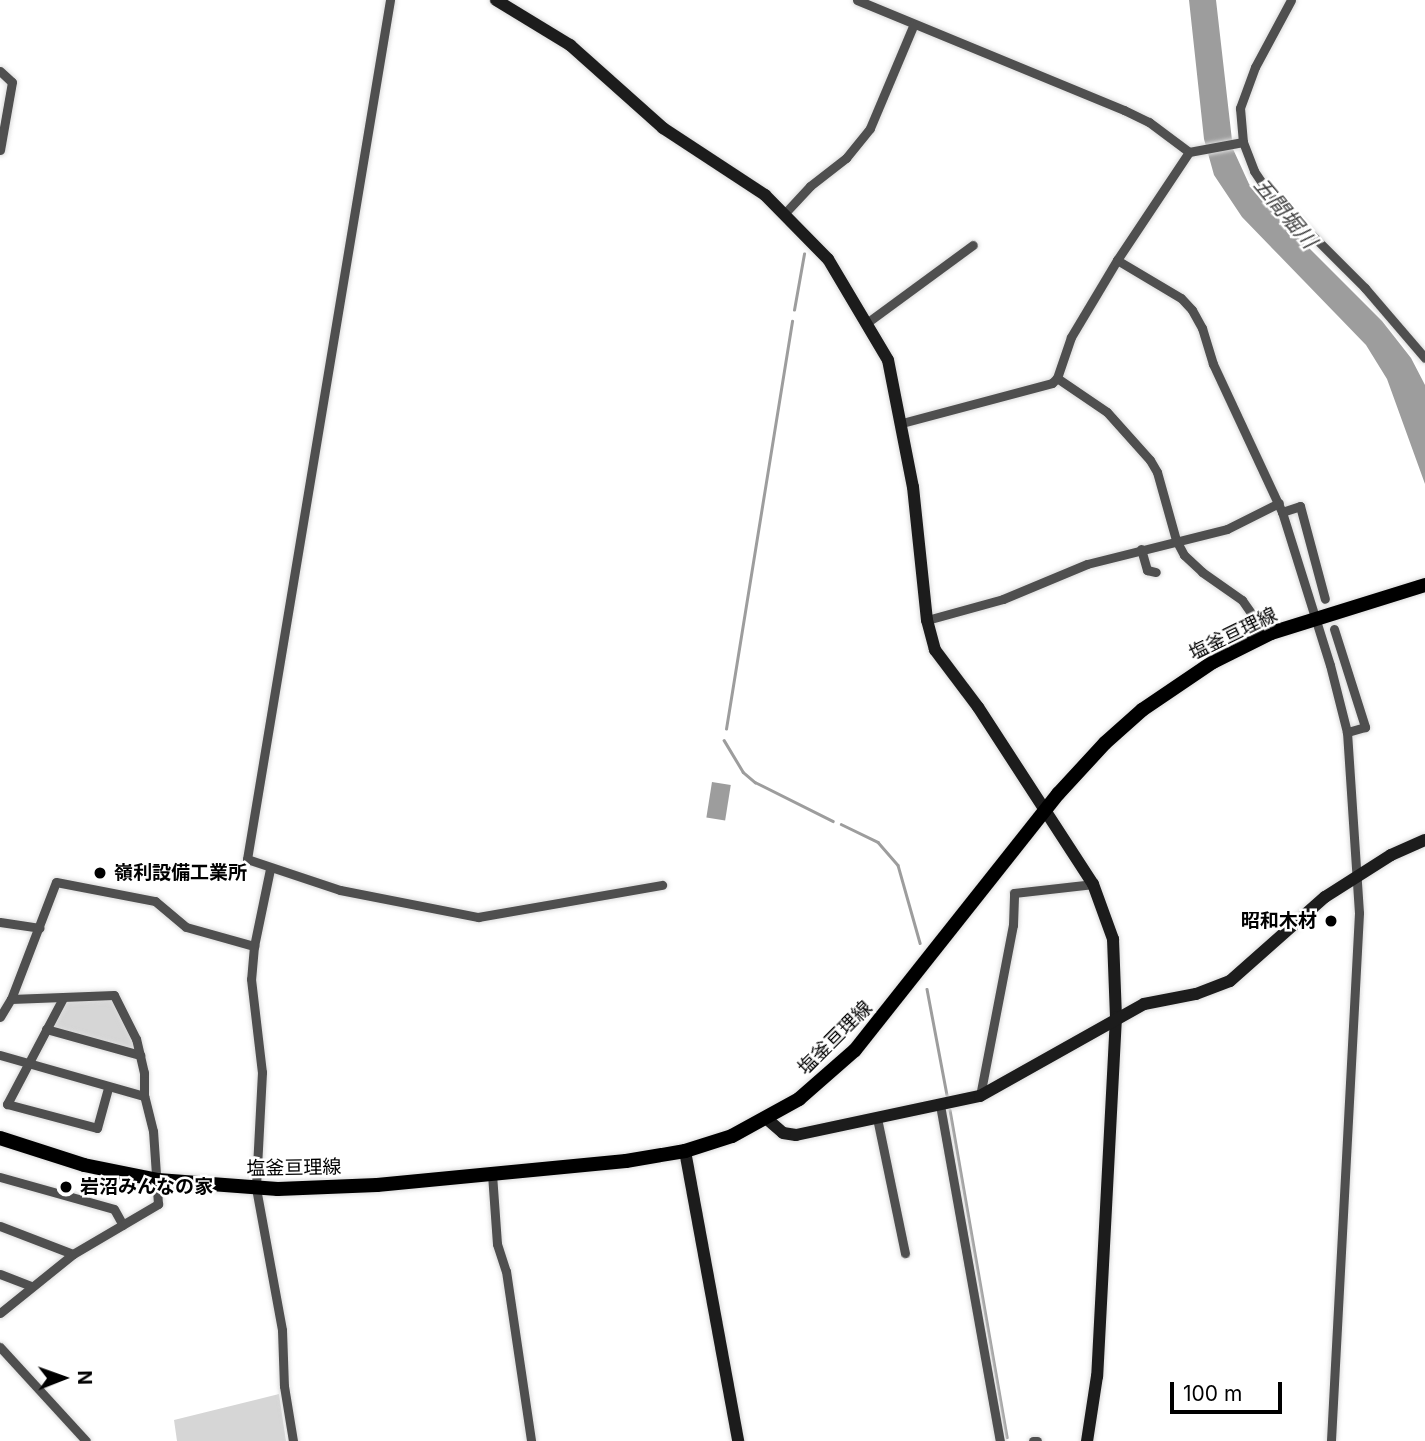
<!DOCTYPE html>
<meta charset="utf-8">
<style>
body{margin:0}
#map{position:relative;width:1425px;height:1441px;overflow:hidden;background:#fff;font-family:Inter,"Noto Sans JP",sans-serif}
div>[style]{position:absolute}
[style*='--x']{left:calc(var(--x)*1px);top:calc(var(--y)*1px);width:calc(var(--w)*1px);rotate:calc(var(--a)*1deg)}
.green>*{inset:0;background:#d6d6d6}
.water>*{inset:0;background:#9d9d9d;transform-origin:0 0}
.stream>*{height:2.5px;margin:-1.25px;padding:0 1.25px;transform-origin:1.25px;border-radius:1.25px;background:#9d9d9d}
.roads{filter:drop-shadow(0 0 2px #dbdbdb) drop-shadow(0 0 2px #dbdbdb)}
.street>*{height:9px;margin:-4.5px;padding:0 4.5px;transform-origin:4.5px;border-radius:4.5px;background:#4f4f4f}
.secondary>*{height:12px;margin:-6px;padding:0 6px;transform-origin:6px;border-radius:6px;background:#1c1c1c}
.primary>*{height:14px;margin:-7px;padding:0 7px;transform-origin:7px;border-radius:7px;background:#000}
.dots>*{width:19px;height:19px;translate:-50% -50%;box-sizing:border-box;border:4px solid #fff;border-radius:50%}
span{translate:-50% -50%;white-space:nowrap;text-align:center;line-height:1.15;-webkit-text-stroke:5px #fff;paint-order:stroke}
.street-label{font-size:19px;color:#000}
.poi-label{font-size:19px;color:#000;font-weight:700}
.left{translate:0 -50%;text-align:left}
.right{translate:-100% -50%;text-align:right}
.water-label{font-size:21px;color:#3e3e3e;font-style:italic}
.north{position:absolute;left:28px;top:1343px;width:70px;height:70px;-webkit-text-stroke:5px #fff;paint-order:stroke;rotate:89deg;font-size:19px;font-weight:700;line-height:28px;text-align:center;color:#000}
.north::after{content:'';display:block;margin:auto;width:24px;height:32px;background:#000;clip-path:polygon(50% 0,100% 100%,50% 72%,0 100%)}
.scale{position:absolute;left:1170px;top:1382px;width:112px;height:32px;box-sizing:border-box;border:4px solid #000;border-top:0;padding-left:9px;font-size:21px;line-height:24px;white-space:nowrap;color:#000;-webkit-text-stroke:5px #fff;paint-order:stroke}
</style>
<div id="map">
<div class="green">
<i style="clip-path:polygon(113px 1000px,134px 1045px,131px 1048px,56px 1029px,53px 1022px,68px 1001px)"></i>
<i style="clip-path:polygon(279px 1394px,286px 1441px,177px 1441px,174px 1420px)"></i>
</div>
<div class="water">
<i style="clip-path:polygon(1189px 0,1216px 0,1233px 149px,1249px 184px,1268px 207px,1382px 321px,1411px 358px,1425px 385px,1425px 484px,1387px 379px,1366px 345px,1242px 217px,1214px 175px,1204px 139px)"></i>
<i style="left:712px;top:782px;width:19px;height:36px;rotate:9deg"></i>
</div>
<div class="stream">
<i style="--x:794;--y:310;--w:57;--a:-79.9"></i>
<i style="--x:726;--y:729;--w:413;--a:-80.8"></i>
<i style="--x:724;--y:740;--w:37;--a:59"></i>
<i style="--x:743;--y:772;--w:16;--a:40"></i>
<i style="--x:755;--y:782;--w:87;--a:26.6"></i>
<i style="--x:841;--y:824;--w:41;--a:25.9"></i>
<i style="--x:878;--y:842;--w:30;--a:49"></i>
<i style="--x:898;--y:865;--w:81;--a:74.2"></i>
<i style="--x:927;--y:989;--w:108;--a:79.3"></i>
<i style="--x:950;--y:1110;--w:332;--a:80.1"></i>
</div>
<div class="roads">
<div class="street">
<i style="--x:390;--y:0;--w:871;--a:99.45"></i>
<i style="--x:247;--y:859;--w:98;--a:18.4"></i>
<i style="--x:340;--y:890;--w:141;--a:11.1"></i>
<i style="--x:478;--y:917;--w:187;--a:-9.9"></i>
<i style="--x:857;--y:0;--w:289;--a:22.4"></i>
<i style="--x:1124;--y:110;--w:28;--a:26"></i>
<i style="--x:1149;--y:122;--w:50;--a:36.9"></i>
<i style="--x:1291;--y:0;--w:76;--a:118.2"></i>
<i style="--x:1255;--y:67;--w:44;--a:110.1"></i>
<i style="--x:1240;--y:108;--w:34;--a:85"></i>
<i style="--x:1243;--y:142;--w:31;--a:69"></i>
<i style="--x:1254;--y:171;--w:22;--a:56"></i>
<i style="--x:1266;--y:189;--w:140;--a:45"></i>
<i style="--x:1365;--y:288;--w:92;--a:49.4"></i>
<i style="--x:0;--y:71;--w:16;--a:43"></i>
<i style="--x:12;--y:82;--w:69;--a:100"></i>
<i style="--x:1243;--y:142;--w:55;--a:169.5"></i>
<i style="--x:1189;--y:152;--w:130;--a:123.7"></i>
<i style="--x:1117;--y:260;--w:74;--a:30.7"></i>
<i style="--x:1181;--y:298;--w:16;--a:47"></i>
<i style="--x:1192;--y:310;--w:21;--a:61"></i>
<i style="--x:1202;--y:328;--w:38;--a:73"></i>
<i style="--x:1213;--y:364;--w:163;--a:65"></i>
<i style="--x:1282;--y:512;--w:160;--a:72.6"></i>
<i style="--x:1330;--y:665;--w:69;--a:75.8"></i>
<i style="--x:1347;--y:732;--w:181;--a:86.2"></i>
<i style="--x:1359;--y:913;--w:529;--a:93.04"></i>
<i style="--x:785;--y:213;--w:37;--a:-47"></i>
<i style="--x:810;--y:186;--w:46;--a:-37.9"></i>
<i style="--x:846;--y:158;--w:38;--a:-51"></i>
<i style="--x:870;--y:128;--w:111;--a:-67.1"></i>
<i style="--x:868;--y:322;--w:130;--a:-36.3"></i>
<i style="--x:1057;--y:378;--w:60;--a:34.2"></i>
<i style="--x:1107;--y:412;--w:64;--a:48.1"></i>
<i style="--x:1150;--y:460;--w:14;--a:60"></i>
<i style="--x:1157;--y:472;--w:71;--a:74.4"></i>
<i style="--x:1176;--y:540;--w:17;--a:62"></i>
<i style="--x:1184;--y:555;--w:25;--a:43"></i>
<i style="--x:1202;--y:572;--w:49;--a:35"></i>
<i style="--x:1242;--y:600;--w:19;--a:55"></i>
<i style="--x:902;--y:423;--w:155;--a:-14.9"></i>
<i style="--x:1052;--y:383;--w:7;--a:-45"></i>
<i style="--x:1057;--y:378;--w:43;--a:-71.1"></i>
<i style="--x:1071;--y:337;--w:90;--a:-59.1"></i>
<i style="--x:1282;--y:512;--w:19;--a:-18"></i>
<i style="--x:1300;--y:506;--w:96;--a:75"></i>
<i style="--x:1141;--y:549;--w:22;--a:74"></i>
<i style="--x:1147;--y:570;--w:9;--a:13"></i>
<i style="--x:927;--y:620;--w:79;--a:-15.4"></i>
<i style="--x:1003;--y:599;--w:91;--a:-22.6"></i>
<i style="--x:1087;--y:564;--w:144;--a:-14"></i>
<i style="--x:1227;--y:529;--w:58;--a:-26.6"></i>
<i style="--x:1334;--y:629;--w:103;--a:72.4"></i>
<i style="--x:1365;--y:727;--w:19;--a:164"></i>
<i style="--x:270;--y:869;--w:79;--a:101.7"></i>
<i style="--x:254;--y:946;--w:33;--a:95"></i>
<i style="--x:251;--y:979;--w:94;--a:83.3"></i>
<i style="--x:262;--y:1072;--w:116;--a:93"></i>
<i style="--x:256;--y:1188;--w:144;--a:79.6"></i>
<i style="--x:282;--y:1330;--w:56;--a:88"></i>
<i style="--x:284;--y:1386;--w:56;--a:80.7"></i>
<i style="--x:0;--y:922;--w:40;--a:8.5"></i>
<i style="--x:63;--y:998;--w:120;--a:117.8"></i>
<i style="--x:7;--y:1104;--w:93;--a:14.9"></i>
<i style="--x:97;--y:1128;--w:41;--a:-74.6"></i>
<i style="--x:0;--y:1017;--w:21;--a:-59"></i>
<i style="--x:11;--y:999;--w:125;--a:-69"></i>
<i style="--x:56;--y:882;--w:101;--a:10.9"></i>
<i style="--x:155;--y:901;--w:40;--a:40"></i>
<i style="--x:186;--y:927;--w:71;--a:15.6"></i>
<i style="--x:46;--y:1029;--w:98;--a:15.5"></i>
<i style="--x:0;--y:1055;--w:150;--a:15.9"></i>
<i style="--x:980;--y:1096;--w:174;--a:-79.1"></i>
<i style="--x:1013;--y:925;--w:32;--a:-88"></i>
<i style="--x:1014;--y:893;--w:80;--a:-6.5"></i>
<i style="--x:940;--y:1105;--w:341;--a:79.9"></i>
<i style="--x:877;--y:1118;--w:138;--a:78.3"></i>
<i style="--x:492;--y:1174;--w:70;--a:85.9"></i>
<i style="--x:497;--y:1244;--w:28;--a:72"></i>
<i style="--x:506;--y:1271;--w:172;--a:81.6"></i>
<i style="--x:0;--y:1177;--w:118;--a:15.7"></i>
<i style="--x:114;--y:1209;--w:18;--a:61"></i>
<i style="--x:0;--y:1226;--w:78;--a:21"></i>
<i style="--x:0;--y:1274;--w:33;--a:21"></i>
<i style="--x:0;--y:1313;--w:94;--a:-38.9"></i>
<i style="--x:73;--y:1254;--w:99;--a:-30.5"></i>
<i style="--x:158;--y:1204;--w:73;--a:-93.9"></i>
<i style="--x:153;--y:1131;--w:36;--a:-104"></i>
<i style="--x:144;--y:1096;--w:23;--a:-90"></i>
<i style="--x:144;--y:1073;--w:35;--a:-103"></i>
<i style="--x:136;--y:1039;--w:49;--a:-116.6"></i>
<i style="--x:114;--y:995;--w:103;--a:177.8"></i>
<i style="--x:0;--y:1347;--w:127;--a:47.5"></i>
<i style="--x:1033;--y:1441;--w:4;--a:0"></i>
</div>
<div class="secondary">
<i style="--x:496;--y:0;--w:87;--a:31.3"></i>
<i style="--x:570;--y:45;--w:125;--a:41.7"></i>
<i style="--x:663;--y:128;--w:122;--a:33.3"></i>
<i style="--x:765;--y:195;--w:90;--a:45.5"></i>
<i style="--x:828;--y:259;--w:117;--a:59.3"></i>
<i style="--x:888;--y:360;--w:129;--a:78.9"></i>
<i style="--x:913;--y:487;--w:134;--a:84"></i>
<i style="--x:927;--y:620;--w:31;--a:75"></i>
<i style="--x:935;--y:650;--w:71;--a:53"></i>
<i style="--x:978;--y:707;--w:211;--a:57"></i>
<i style="--x:1093;--y:884;--w:59;--a:70"></i>
<i style="--x:1113;--y:939;--w:78;--a:87.8"></i>
<i style="--x:1116;--y:1017;--w:360;--a:93"></i>
<i style="--x:1097;--y:1376;--w:66;--a:98.7"></i>
<i style="--x:767;--y:1119;--w:21;--a:41"></i>
<i style="--x:783;--y:1133;--w:13;--a:9"></i>
<i style="--x:796;--y:1135;--w:188;--a:-12"></i>
<i style="--x:980;--y:1096;--w:188;--a:-29.3"></i>
<i style="--x:1144;--y:1004;--w:53;--a:-10.9"></i>
<i style="--x:1196;--y:994;--w:36;--a:-21"></i>
<i style="--x:1230;--y:981;--w:127;--a:-41.5"></i>
<i style="--x:1325;--y:897;--w:78;--a:-32.5"></i>
<i style="--x:1391;--y:855;--w:37;--a:-24"></i>
<i style="--x:685;--y:1151;--w:295;--a:79.6"></i>
</div>
<div class="primary">
<i style="--x:0;--y:1138;--w:88;--a:17.8"></i>
<i style="--x:84;--y:1165;--w:76;--a:11.5"></i>
<i style="--x:158;--y:1180;--w:120;--a:4.3"></i>
<i style="--x:278;--y:1189;--w:99;--a:-2.3"></i>
<i style="--x:377;--y:1185;--w:250;--a:-5.5"></i>
<i style="--x:626;--y:1161;--w:60;--a:-9.6"></i>
<i style="--x:685;--y:1151;--w:49;--a:-17.7"></i>
<i style="--x:732;--y:1136;--w:77;--a:-28.9"></i>
<i style="--x:799;--y:1099;--w:74;--a:-41.2"></i>
<i style="--x:855;--y:1050;--w:327;--a:-51.6"></i>
<i style="--x:1058;--y:794;--w:69;--a:-47.3"></i>
<i style="--x:1105;--y:743;--w:50;--a:-41.7"></i>
<i style="--x:1142;--y:710;--w:86;--a:-34.1"></i>
<i style="--x:1213;--y:662;--w:65;--a:-26.6"></i>
<i style="--x:1271;--y:633;--w:161;--a:-17.3"></i>
</div>
</div>
<div class="dots">
<i style="left:100px;top:873px;background:#000"></i>
<i style="left:1331px;top:921px;background:#000"></i>
<i style="left:66px;top:1187px;background:#000"></i>
</div>
<div class="street-label">
<span style="left:1233px;top:634px;rotate:-26deg">塩釜亘理線</span>
<span style="left:835px;top:1038px;rotate:-45deg">塩釜亘理線</span>
<span style="left:294px;top:1168px;rotate:-1deg">塩釜亘理線</span>
</div>
<div class="poi-label">
<span class="left" style="left:114px;top:873px">嶺利設備工業所</span>
<span class="right" style="left:1317px;top:921px">昭和木材</span>
<span class="left" style="left:80px;top:1187px">岩沼みんなの家</span>
</div>
<div class="water-label">
<span style="left:1285px;top:213px;rotate:50deg">五間堀川</span>
</div>
<div class="north">N</div>
<div class="scale">100 m</div>
</div>
